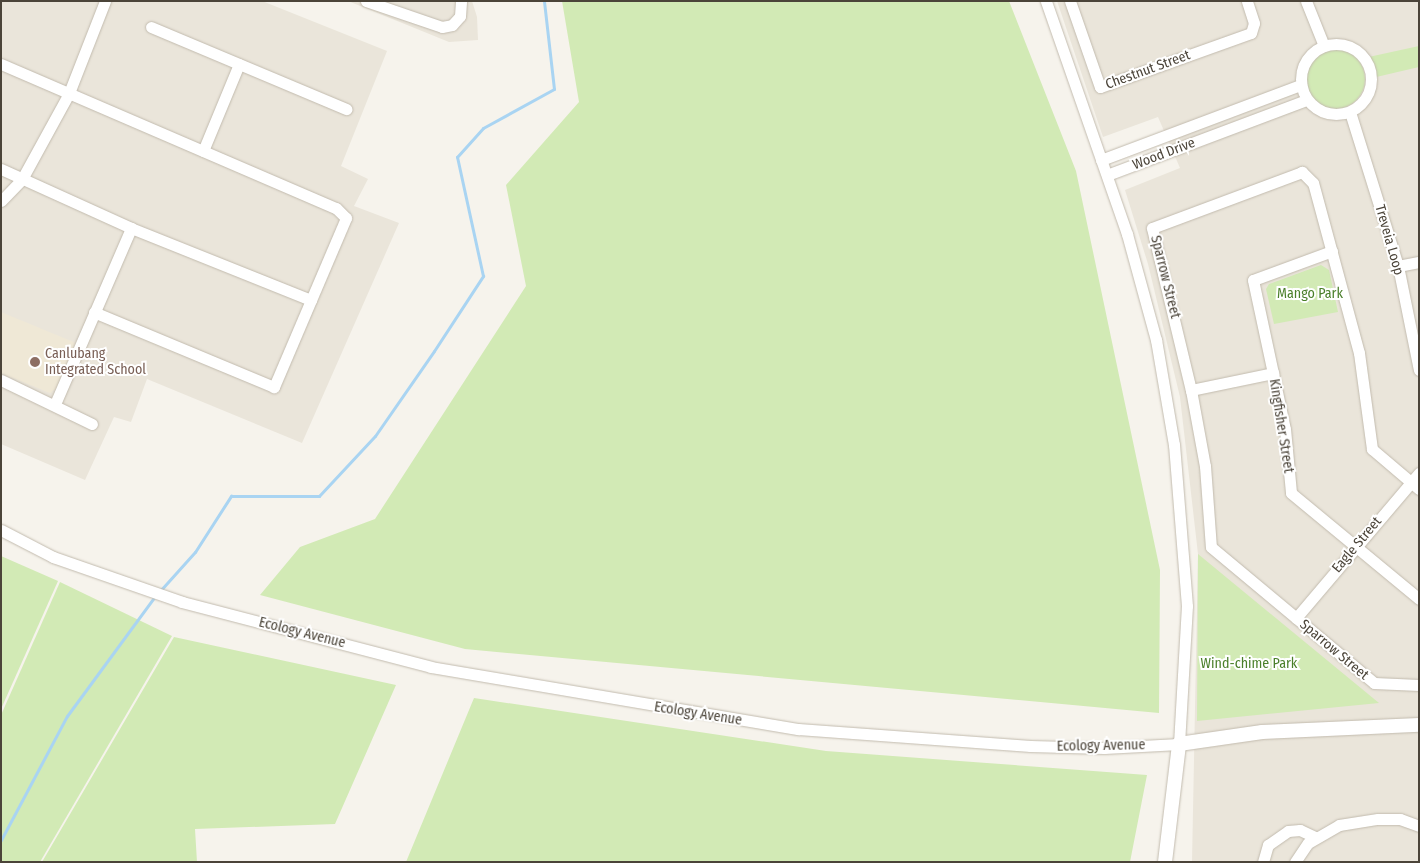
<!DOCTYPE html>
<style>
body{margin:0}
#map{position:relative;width:1420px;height:863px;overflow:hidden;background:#f6f3ec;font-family:"Fira Sans Condensed",sans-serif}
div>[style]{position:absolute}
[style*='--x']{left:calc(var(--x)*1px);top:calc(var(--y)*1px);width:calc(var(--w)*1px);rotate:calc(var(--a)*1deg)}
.residential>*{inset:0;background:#eae5da}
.education>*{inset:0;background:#efe8d6}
.green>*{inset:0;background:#d2eab5}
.round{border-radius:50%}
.stream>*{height:3px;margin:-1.5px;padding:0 1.5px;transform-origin:1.5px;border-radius:1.5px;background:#a9d4f2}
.roads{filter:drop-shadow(0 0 1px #c2bbae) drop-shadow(0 0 1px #c2bbae)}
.minor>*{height:11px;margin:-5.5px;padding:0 5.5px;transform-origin:5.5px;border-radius:5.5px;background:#fff}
.minor>.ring{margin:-5.5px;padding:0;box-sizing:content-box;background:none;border:11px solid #fff;border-radius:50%}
.tertiary>*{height:14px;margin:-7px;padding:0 7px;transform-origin:7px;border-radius:7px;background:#fff}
.dots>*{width:14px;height:14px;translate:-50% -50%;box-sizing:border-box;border:2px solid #fff;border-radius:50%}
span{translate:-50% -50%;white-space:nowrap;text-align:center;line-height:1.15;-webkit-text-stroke:4px #fff;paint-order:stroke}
.street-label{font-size:14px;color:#4b4439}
.park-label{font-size:14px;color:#4a7f2a}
.education-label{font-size:14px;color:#785e54}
.left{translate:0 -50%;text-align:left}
.frame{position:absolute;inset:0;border:2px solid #4b4439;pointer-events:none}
</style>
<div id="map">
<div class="residential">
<i style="clip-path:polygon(1px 1px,262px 1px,387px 51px,341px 166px,368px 179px,354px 206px,399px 223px,302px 443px,147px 379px,131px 422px,114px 417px,85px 480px,1px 444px)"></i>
<i style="clip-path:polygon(348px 1px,472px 1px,477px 17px,478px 40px,449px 42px)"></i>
<i style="clip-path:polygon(1057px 1px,1419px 1px,1419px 862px,1192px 862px,1198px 554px,1180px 397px,1148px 264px,1125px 190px,1180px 168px,1158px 117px,1103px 137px)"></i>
</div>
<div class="education">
<i style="clip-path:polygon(1px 312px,76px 343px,57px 388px,50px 393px,1px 373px)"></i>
</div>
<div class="green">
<i style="clip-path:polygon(562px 1px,1009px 1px,1076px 171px,1160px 570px,1159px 713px,465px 649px,260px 595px,300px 547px,375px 519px,526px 286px,506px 185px,579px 102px)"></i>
<i style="clip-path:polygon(1419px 46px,1419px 67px,1372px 78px,1364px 58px)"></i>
<i class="round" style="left:1305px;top:49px;width:60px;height:60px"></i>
<i style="clip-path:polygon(1321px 265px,1329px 270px,1338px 312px,1274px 324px,1266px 289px,1269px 284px)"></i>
<i style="clip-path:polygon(1198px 554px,1379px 703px,1197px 721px)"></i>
<i style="clip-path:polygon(1px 556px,58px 581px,1px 709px)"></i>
<i style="clip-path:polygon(60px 582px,172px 636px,40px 862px,1px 862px,1px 715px)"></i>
<i style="clip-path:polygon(174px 637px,396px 685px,335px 824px,195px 829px,197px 862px,42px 862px)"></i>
<i style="clip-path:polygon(474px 698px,826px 751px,1147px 775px,1130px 862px,406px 862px)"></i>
</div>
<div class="stream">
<i style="--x:159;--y:592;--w:54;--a:-48"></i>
<i style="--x:195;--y:552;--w:67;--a:-57.3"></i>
<i style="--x:231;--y:496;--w:88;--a:0"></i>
<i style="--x:319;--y:496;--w:82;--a:-47"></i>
<i style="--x:375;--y:436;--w:103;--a:-55.2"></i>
<i style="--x:434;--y:351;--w:90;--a:-56.8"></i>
<i style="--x:483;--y:276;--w:122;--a:-102.3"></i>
<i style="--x:457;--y:157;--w:39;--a:-48"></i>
<i style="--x:483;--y:128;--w:81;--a:-28.8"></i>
<i style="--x:554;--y:89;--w:89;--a:-96.5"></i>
<i style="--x:1;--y:840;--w:140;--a:-62"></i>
<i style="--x:67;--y:716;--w:149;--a:-53.7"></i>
</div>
<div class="roads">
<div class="minor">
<i style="--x:366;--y:1;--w:80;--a:18.9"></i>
<i style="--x:442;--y:27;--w:10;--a:-11"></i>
<i style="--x:452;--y:25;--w:12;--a:-48"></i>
<i style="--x:460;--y:16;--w:15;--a:-86"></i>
<i style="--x:1070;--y:1;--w:91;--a:70.8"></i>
<i style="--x:1100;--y:87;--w:160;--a:-19.7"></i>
<i style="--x:1251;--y:33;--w:10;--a:-73"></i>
<i style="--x:1254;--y:23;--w:23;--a:-108"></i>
<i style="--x:1306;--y:1;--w:48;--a:68.2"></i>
<i style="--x:151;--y:27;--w:212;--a:22.8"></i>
<i class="ring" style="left:1301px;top:44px;width:59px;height:59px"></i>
<i style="--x:1;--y:64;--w:365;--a:23.3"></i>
<i style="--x:336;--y:208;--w:14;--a:45"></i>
<i style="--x:346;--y:218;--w:184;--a:113.1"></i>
<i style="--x:274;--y:387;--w:195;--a:-157.4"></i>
<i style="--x:1350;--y:112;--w:161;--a:72.7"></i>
<i style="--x:1398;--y:266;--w:106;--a:78.6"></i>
<i style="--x:203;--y:151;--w:94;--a:-67.5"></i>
<i style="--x:1101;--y:160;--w:214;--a:-20.6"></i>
<i style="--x:1;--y:169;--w:143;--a:24.4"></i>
<i style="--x:131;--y:228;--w:194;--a:21.8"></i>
<i style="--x:1107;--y:175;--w:214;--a:-20.6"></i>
<i style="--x:1;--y:201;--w:30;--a:-46"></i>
<i style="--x:22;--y:179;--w:98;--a:-61.3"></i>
<i style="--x:69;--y:93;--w:99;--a:-68.6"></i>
<i style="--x:1332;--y:251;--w:84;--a:159.8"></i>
<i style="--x:1253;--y:280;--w:152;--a:77.9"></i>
<i style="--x:1285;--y:429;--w:64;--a:84.6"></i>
<i style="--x:1291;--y:493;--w:166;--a:39.6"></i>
<i style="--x:1398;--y:266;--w:21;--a:-11"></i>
<i style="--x:1;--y:380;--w:101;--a:25.8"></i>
<i style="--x:1191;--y:390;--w:84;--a:-11.7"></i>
<i style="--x:55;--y:404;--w:192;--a:-66.6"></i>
<i style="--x:1419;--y:489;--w:62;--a:-139.6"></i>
<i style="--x:1372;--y:449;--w:97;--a:-97.7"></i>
<i style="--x:1359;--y:353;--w:176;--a:-105.1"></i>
<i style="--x:1313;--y:183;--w:16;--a:-135"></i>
<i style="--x:1302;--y:172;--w:160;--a:159.5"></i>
<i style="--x:1152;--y:228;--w:167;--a:76.5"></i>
<i style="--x:1191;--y:390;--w:77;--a:79.6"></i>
<i style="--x:1205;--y:466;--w:81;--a:85.8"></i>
<i style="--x:1211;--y:547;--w:212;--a:39.8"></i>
<i style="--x:1374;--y:683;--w:45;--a:2.5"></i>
<i style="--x:1;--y:530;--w:59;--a:27.4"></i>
<i style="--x:53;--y:557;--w:137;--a:19.2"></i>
<i style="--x:182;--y:602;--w:257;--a:14.6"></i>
<i style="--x:431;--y:667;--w:372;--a:9.6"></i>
<i style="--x:798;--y:729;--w:233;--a:4.2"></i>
<i style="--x:1030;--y:746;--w:74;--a:1.5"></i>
<i style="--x:1104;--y:748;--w:75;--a:-3.1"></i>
<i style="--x:1179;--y:744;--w:138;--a:-86.7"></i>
<i style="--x:1187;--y:606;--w:162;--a:-94.6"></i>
<i style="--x:1174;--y:445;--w:107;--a:-99.7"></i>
<i style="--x:1156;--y:340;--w:110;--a:-105.3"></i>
<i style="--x:1127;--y:234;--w:247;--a:-109.2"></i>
<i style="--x:1296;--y:618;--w:190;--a:-49.7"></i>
<i style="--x:1263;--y:862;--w:18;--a:-74"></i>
<i style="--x:1268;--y:845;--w:24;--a:-35"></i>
<i style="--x:1288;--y:831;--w:12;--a:-5"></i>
<i style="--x:1300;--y:830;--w:17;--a:25"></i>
<i style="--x:1295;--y:862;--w:23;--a:-56"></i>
<i style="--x:1308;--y:843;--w:36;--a:-30"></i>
<i style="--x:1339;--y:825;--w:39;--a:-9"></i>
<i style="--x:1378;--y:819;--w:22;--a:0"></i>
<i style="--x:1400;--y:819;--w:20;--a:20"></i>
</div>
<div class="tertiary">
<i style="--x:1165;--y:862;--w:119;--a:-83.2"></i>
<i style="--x:1179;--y:744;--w:84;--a:-8.2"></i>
<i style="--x:1262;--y:732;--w:157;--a:-2.6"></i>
</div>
</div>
<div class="dots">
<i style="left:35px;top:362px;background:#8d6e63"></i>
</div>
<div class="street-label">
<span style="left:1148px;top:70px;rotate:-20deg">Chestnut Street</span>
<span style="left:1164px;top:154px;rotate:-21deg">Wood Drive</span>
<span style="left:1389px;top:240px;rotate:74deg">Treveia Loop</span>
<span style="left:1165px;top:277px;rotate:76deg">Sparrow Street</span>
<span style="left:1281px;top:426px;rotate:81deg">Kingfisher Street</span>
<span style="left:1357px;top:545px;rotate:-50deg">Eagle Street</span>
<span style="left:302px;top:633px;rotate:14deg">Ecology Avenue</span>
<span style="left:1334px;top:650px;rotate:40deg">Sparrow Street</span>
<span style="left:698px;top:714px;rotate:9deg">Ecology Avenue</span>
<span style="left:1101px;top:746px;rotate:-1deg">Ecology Avenue</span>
</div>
<div class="park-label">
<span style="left:1310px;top:294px">Mango Park</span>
<span style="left:1249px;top:664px">Wind-chime Park</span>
</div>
<div class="education-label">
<span class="left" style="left:45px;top:362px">Canlubang<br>Integrated School</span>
</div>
<div class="frame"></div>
</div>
